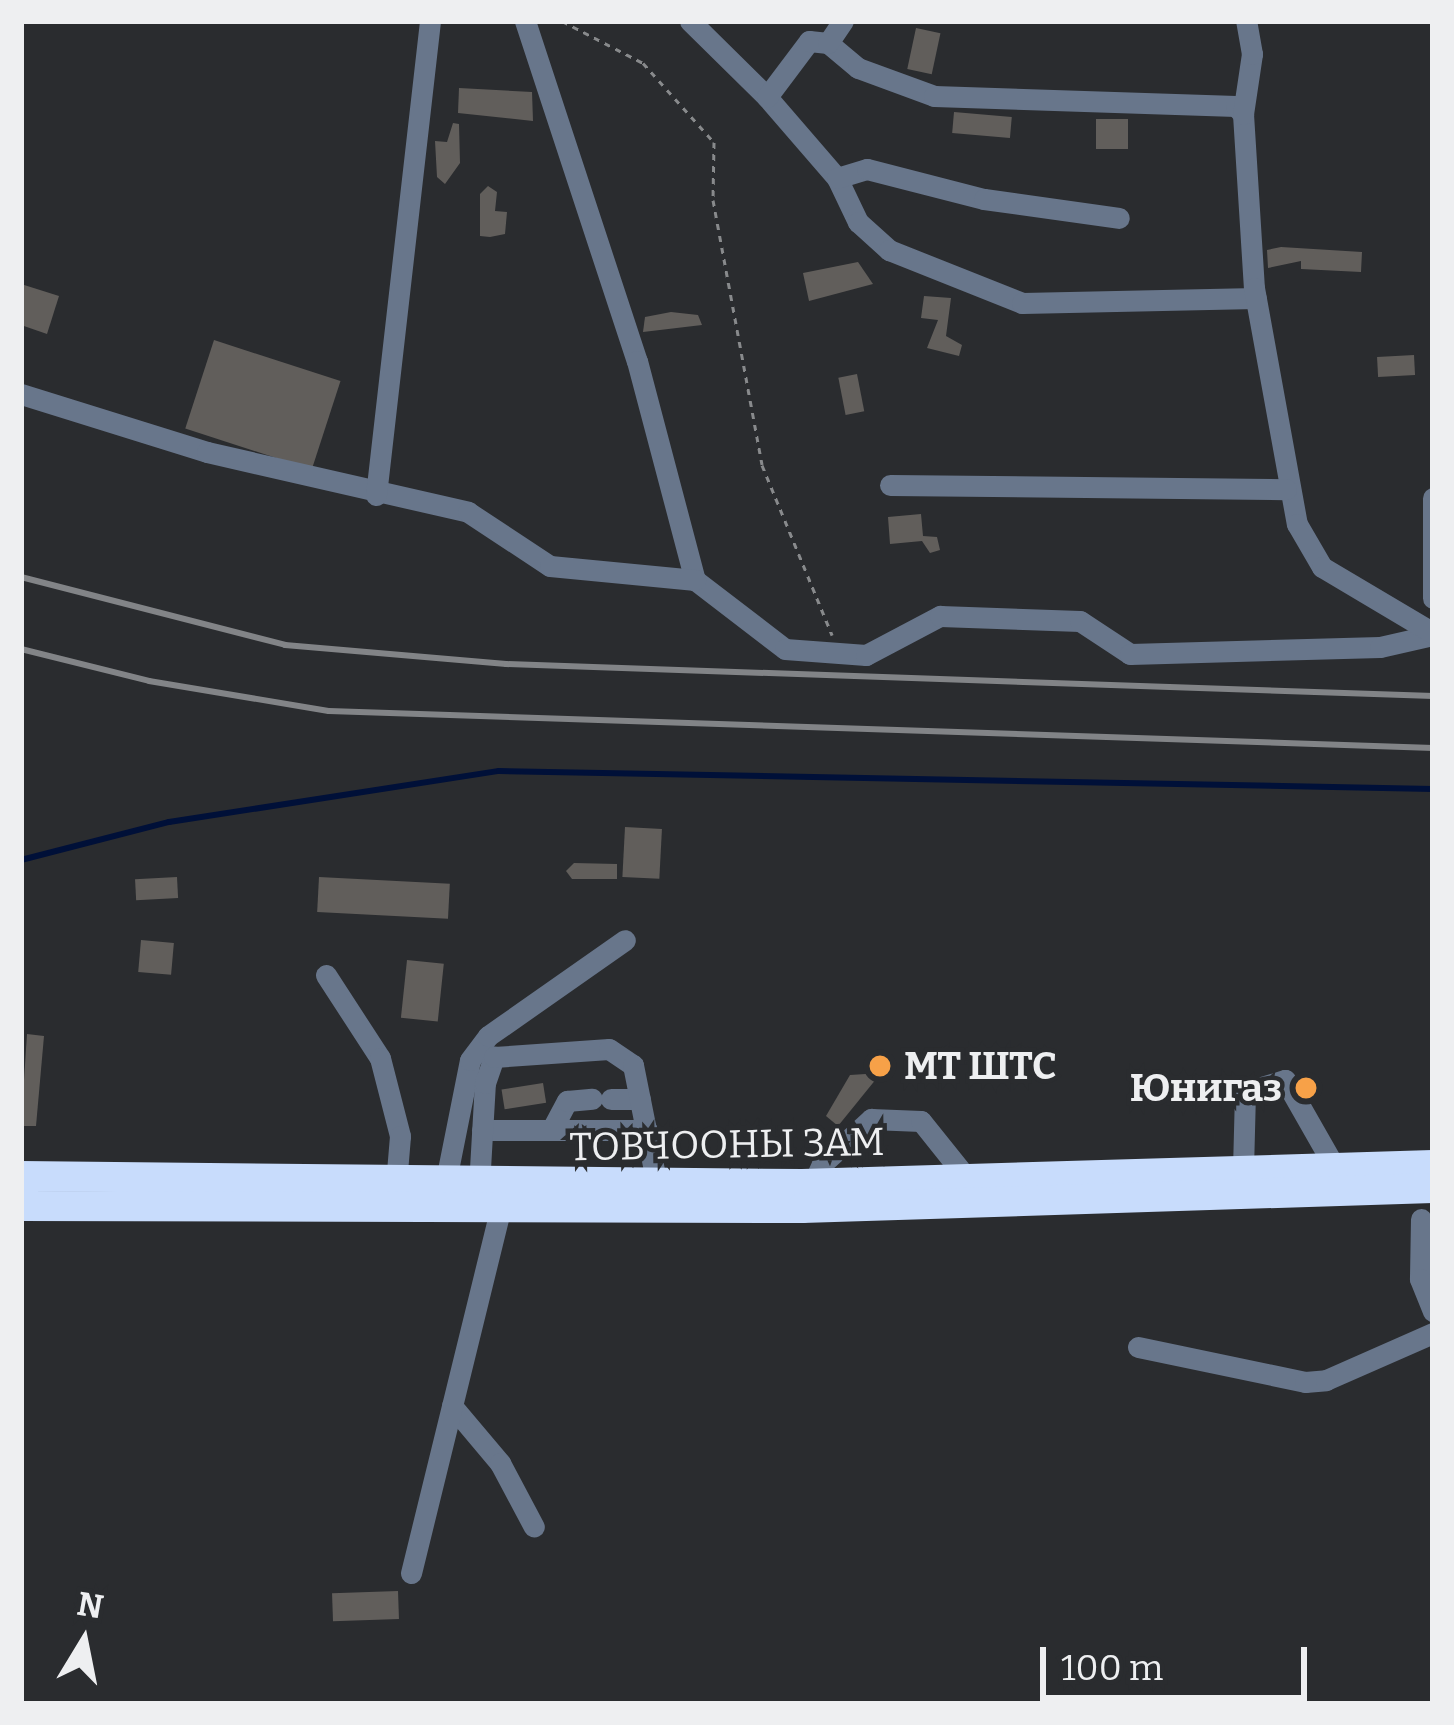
<!DOCTYPE html>
<meta charset="utf-8">
<style>
body{margin:0}
#map{position:relative;width:1454px;height:1725px;overflow:hidden;background:#2a2c2f;font-family:Bitter,serif}
div>[style]{position:absolute}
[style*='--x']{left:calc(var(--x)*1px);top:calc(var(--y)*1px);width:calc(var(--w)*1px);rotate:calc(var(--a)*1deg)}
.stream>*{height:6px;margin:-3px;padding:0 3px;transform-origin:3px;border-radius:3px;background:#001038}
.building>*{inset:0;background:#615e5b;transform-origin:0 0}
.path>*{height:3px;margin-top:-1.5px;transform-origin:0;background:repeating-linear-gradient(90deg,#888a8c 0 6px,transparent 0 12px)}
.minor>*{height:21px;margin:-10.5px;padding:0 10.5px;transform-origin:10.5px;border-radius:10.5px;background:#68768b}
.highway>*{height:30px;margin:-15px;padding:0 15px;transform-origin:15px;border-radius:15px;background:#c8dcfc}
.rail>*{height:6px;margin:-3px;padding:0 3px;transform-origin:3px;border-radius:3px;background:#828487}
.dots>*{width:33px;height:33px;translate:-50% -50%;box-sizing:border-box;border:6px solid #2a2c2f;border-radius:50%}
span{translate:-50% -50%;white-space:nowrap;text-align:center;line-height:1.15;-webkit-text-stroke:9px #2a2c2f;paint-order:stroke}
.poi-label{font-size:39px;color:#eeeff1;font-weight:700}
.left{translate:0 -50%;text-align:left}
.right{translate:-100% -50%;text-align:right}
.street-label{font-size:39px;color:#eeeff1}
.frame{position:absolute;inset:0;border:24px solid #eeeff1;pointer-events:none}
.north{position:absolute;left:24px;top:1581px;width:120px;height:120px;-webkit-text-stroke:9px #2a2c2f;paint-order:stroke;rotate:10deg;font-size:33px;font-weight:700;line-height:48px;text-align:center;color:#eeeff1}
.north::after{content:'';display:block;margin:auto;width:42px;height:54px;background:#eeeff1;clip-path:polygon(50% 0,100% 100%,50% 72%,0 100%)}
.scale{position:absolute;left:1040px;top:1647px;width:267px;height:54px;box-sizing:border-box;border:6px solid #eeeff1;border-top:0;padding-left:15px;font-size:36px;line-height:42px;white-space:nowrap;color:#eeeff1;-webkit-text-stroke:9px #2a2c2f;paint-order:stroke}
</style>
<div id="map">
<div class="stream">
<i style="--x:21;--y:860;--w:153;--a:-14.4"></i>
<i style="--x:169;--y:822;--w:334;--a:-8.8"></i>
<i style="--x:499;--y:771;--w:934;--a:1.1"></i>
</div>
<div class="building">
<i style="left:916px;top:28px;width:25px;height:42px;rotate:12deg"></i>
<i style="clip-path:polygon(459px 88px,532px 92px,533px 121px,458px 113px)"></i>
<i style="left:954px;top:112px;width:58px;height:21px;rotate:5deg"></i>
<i style="left:1096px;top:119px;width:32px;height:30px"></i>
<i style="clip-path:polygon(453px 123px,459px 124px,460px 163px,445px 184px,437px 177px,435px 141px,447px 142px)"></i>
<i style="clip-path:polygon(488px 186px,497px 192px,495px 211px,507px 212px,505px 234px,490px 237px,480px 236px,480px 194px)"></i>
<i style="clip-path:polygon(1281px 247px,1362px 252px,1361px 272px,1301px 269px,1301px 261px,1268px 268px,1267px 250px)"></i>
<i style="clip-path:polygon(858px 262px,873px 284px,809px 301px,803px 273px)"></i>
<i style="clip-path:polygon(21px 284px,59px 296px,47px 334px,21px 325px)"></i>
<i style="clip-path:polygon(924px 296px,951px 298px,946px 336px,962px 345px,959px 356px,927px 348px,938px 320px,921px 318px)"></i>
<i style="clip-path:polygon(671px 312px,698px 315px,702px 325px,643px 332px,645px 317px)"></i>
<i style="left:214px;top:340px;width:133px;height:93px;rotate:18deg"></i>
<i style="left:1414px;top:355px;width:20px;height:37px;rotate:87deg"></i>
<i style="left:857px;top:374px;width:38px;height:19px;rotate:79deg"></i>
<i style="clip-path:polygon(921px 514px,923px 536px,937px 537px,940px 550px,930px 553px,922px 541px,890px 544px,888px 517px)"></i>
<i style="left:625px;top:827px;width:37px;height:50px;rotate:3deg"></i>
<i style="clip-path:polygon(574px 863px,617px 864px,617px 879px,572px 879px,566px 871px)"></i>
<i style="left:177px;top:877px;width:21px;height:42px;rotate:87deg"></i>
<i style="left:319px;top:877px;width:131px;height:35px;rotate:3deg"></i>
<i style="left:141px;top:940px;width:33px;height:32px;rotate:5deg"></i>
<i style="left:407px;top:960px;width:37px;height:58px;rotate:6deg"></i>
<i style="clip-path:polygon(27px 1034px,44px 1036px,36px 1126px,21px 1126px)"></i>
<i style="clip-path:polygon(881px 1073px,838px 1126px,826px 1116px,850px 1075px)"></i>
<i style="left:543px;top:1083px;width:20px;height:42px;rotate:81deg"></i>
<i style="left:398px;top:1591px;width:28px;height:66px;rotate:88deg"></i>
</div>
<div class="path">
<i style="--x:562;--y:21;--w:91;--a:27.4"></i>
<i style="--x:643;--y:63;--w:106;--a:48.1"></i>
<i style="--x:714;--y:142;--w:58;--a:91"></i>
<i style="--x:713;--y:200;--w:269;--a:79.5"></i>
<i style="--x:762;--y:465;--w:184;--a:67.6"></i>
</div>
<div class="minor">
<i style="--x:525;--y:21;--w:358;--a:71.8"></i>
<i style="--x:637;--y:361;--w:227;--a:75.2"></i>
<i style="--x:695;--y:580;--w:113;--a:37.5"></i>
<i style="--x:785;--y:649;--w:81;--a:4.2"></i>
<i style="--x:866;--y:655;--w:84;--a:-27.8"></i>
<i style="--x:940;--y:616;--w:140;--a:2"></i>
<i style="--x:1080;--y:621;--w:60;--a:33.4"></i>
<i style="--x:1130;--y:654;--w:250;--a:-1.6"></i>
<i style="--x:1380;--y:647;--w:54;--a:-12.8"></i>
<i style="--x:690;--y:21;--w:108;--a:44.6"></i>
<i style="--x:767;--y:97;--w:107;--a:49.2"></i>
<i style="--x:837;--y:178;--w:49;--a:64.5"></i>
<i style="--x:858;--y:222;--w:42;--a:42.1"></i>
<i style="--x:889;--y:250;--w:143;--a:21.7"></i>
<i style="--x:1022;--y:303;--w:234;--a:-1.2"></i>
<i style="--x:828;--y:43;--w:39;--a:40"></i>
<i style="--x:858;--y:68;--w:81;--a:20.2"></i>
<i style="--x:934;--y:96;--w:302;--a:1.9"></i>
<i style="--x:1236;--y:106;--w:11;--a:49"></i>
<i style="--x:1243;--y:114;--w:174;--a:86.4"></i>
<i style="--x:1254;--y:288;--w:240;--a:79.7"></i>
<i style="--x:1297;--y:524;--w:50;--a:59.8"></i>
<i style="--x:1322;--y:567;--w:129;--a:30.7"></i>
<i style="--x:767;--y:97;--w:70;--a:-53.1"></i>
<i style="--x:809;--y:41;--w:19;--a:6"></i>
<i style="--x:828;--y:43;--w:27;--a:-56"></i>
<i style="--x:1243;--y:114;--w:61;--a:-81.5"></i>
<i style="--x:1252;--y:54;--w:34;--a:-100"></i>
<i style="--x:837;--y:178;--w:31;--a:-17"></i>
<i style="--x:867;--y:169;--w:121;--a:14.4"></i>
<i style="--x:984;--y:199;--w:136;--a:8"></i>
<i style="--x:21;--y:394;--w:195;--a:17.3"></i>
<i style="--x:207;--y:452;--w:268;--a:12.9"></i>
<i style="--x:468;--y:512;--w:98;--a:33.4"></i>
<i style="--x:550;--y:566;--w:146;--a:5.5"></i>
<i style="--x:890;--y:485;--w:396;--a:0.6"></i>
<i style="--x:376;--y:495;--w:477;--a:-83.5"></i>
<i style="--x:1433;--y:498;--w:100;--a:90"></i>
<i style="--x:326;--y:975;--w:99;--a:57"></i>
<i style="--x:380;--y:1058;--w:81;--a:75.6"></i>
<i style="--x:400;--y:1136;--w:48;--a:94.8"></i>
<i style="--x:611;--y:1099;--w:29;--a:0"></i>
<i style="--x:552;--y:1129;--w:32;--a:-62"></i>
<i style="--x:567;--y:1101;--w:25;--a:-5"></i>
<i style="--x:482;--y:1130;--w:165;--a:0"></i>
<i style="--x:1243;--y:1169;--w:77;--a:-88.5"></i>
<i style="--x:1245;--y:1092;--w:42;--a:-16.7"></i>
<i style="--x:1285;--y:1080;--w:99;--a:60.3"></i>
<i style="--x:813;--y:1184;--w:22;--a:-66"></i>
<i style="--x:822;--y:1164;--w:67;--a:-42.6"></i>
<i style="--x:871;--y:1119;--w:50;--a:2.3"></i>
<i style="--x:921;--y:1121;--w:77;--a:51.3"></i>
<i style="--x:445;--y:1185;--w:127;--a:-78.7"></i>
<i style="--x:470;--y:1060;--w:30;--a:-53"></i>
<i style="--x:488;--y:1036;--w:167;--a:-35"></i>
<i style="--x:479;--y:1186;--w:103;--a:-86.7"></i>
<i style="--x:485;--y:1083;--w:28;--a:-71"></i>
<i style="--x:494;--y:1057;--w:115;--a:-4"></i>
<i style="--x:609;--y:1049;--w:29;--a:34"></i>
<i style="--x:633;--y:1065;--w:122;--a:78.7"></i>
<i style="--x:1421;--y:1219;--w:60;--a:91"></i>
<i style="--x:1420;--y:1279;--w:35;--a:68"></i>
<i style="--x:1138;--y:1347;--w:171;--a:11.8"></i>
<i style="--x:1305;--y:1382;--w:21;--a:-5"></i>
<i style="--x:1326;--y:1380;--w:117;--a:-23.7"></i>
<i style="--x:452;--y:1406;--w:75;--a:49.9"></i>
<i style="--x:500;--y:1463;--w:72;--a:62"></i>
<i style="--x:411;--y:1573;--w:374;--a:-76.2"></i>
</div>
<div class="highway">
<i style="--x:21;--y:1176;--w:781;--a:0.59"></i>
<i style="--x:802;--y:1184;--w:631;--a:-1.72"></i>
<i style="--x:21;--y:1206;--w:781;--a:0.15"></i>
<i style="--x:802;--y:1208;--w:631;--a:-1.82"></i>
</div>
<div class="rail">
<i style="--x:21;--y:577;--w:273;--a:14.4"></i>
<i style="--x:285;--y:645;--w:222;--a:4.9"></i>
<i style="--x:506;--y:664;--w:928;--a:1.98"></i>
<i style="--x:21;--y:649;--w:132;--a:14"></i>
<i style="--x:149;--y:681;--w:182;--a:9.5"></i>
<i style="--x:329;--y:711;--w:1105;--a:1.92"></i>
</div>
<div class="dots">
<i style="left:880px;top:1066px;background:#f7a148"></i>
<i style="left:1306px;top:1088px;background:#f7a148"></i>
</div>
<div class="poi-label">
<span class="left" style="left:904px;top:1066px">MT ШТС</span>
<span class="right" style="left:1282px;top:1088px">Юнигаз</span>
</div>
<div class="street-label">
<span style="left:727px;top:1145px;rotate:-1deg">ТОВЧООНЫ ЗАМ</span>
</div>
<div class="frame"></div>
<div class="north">N</div>
<div class="scale">100 m</div>
</div>
